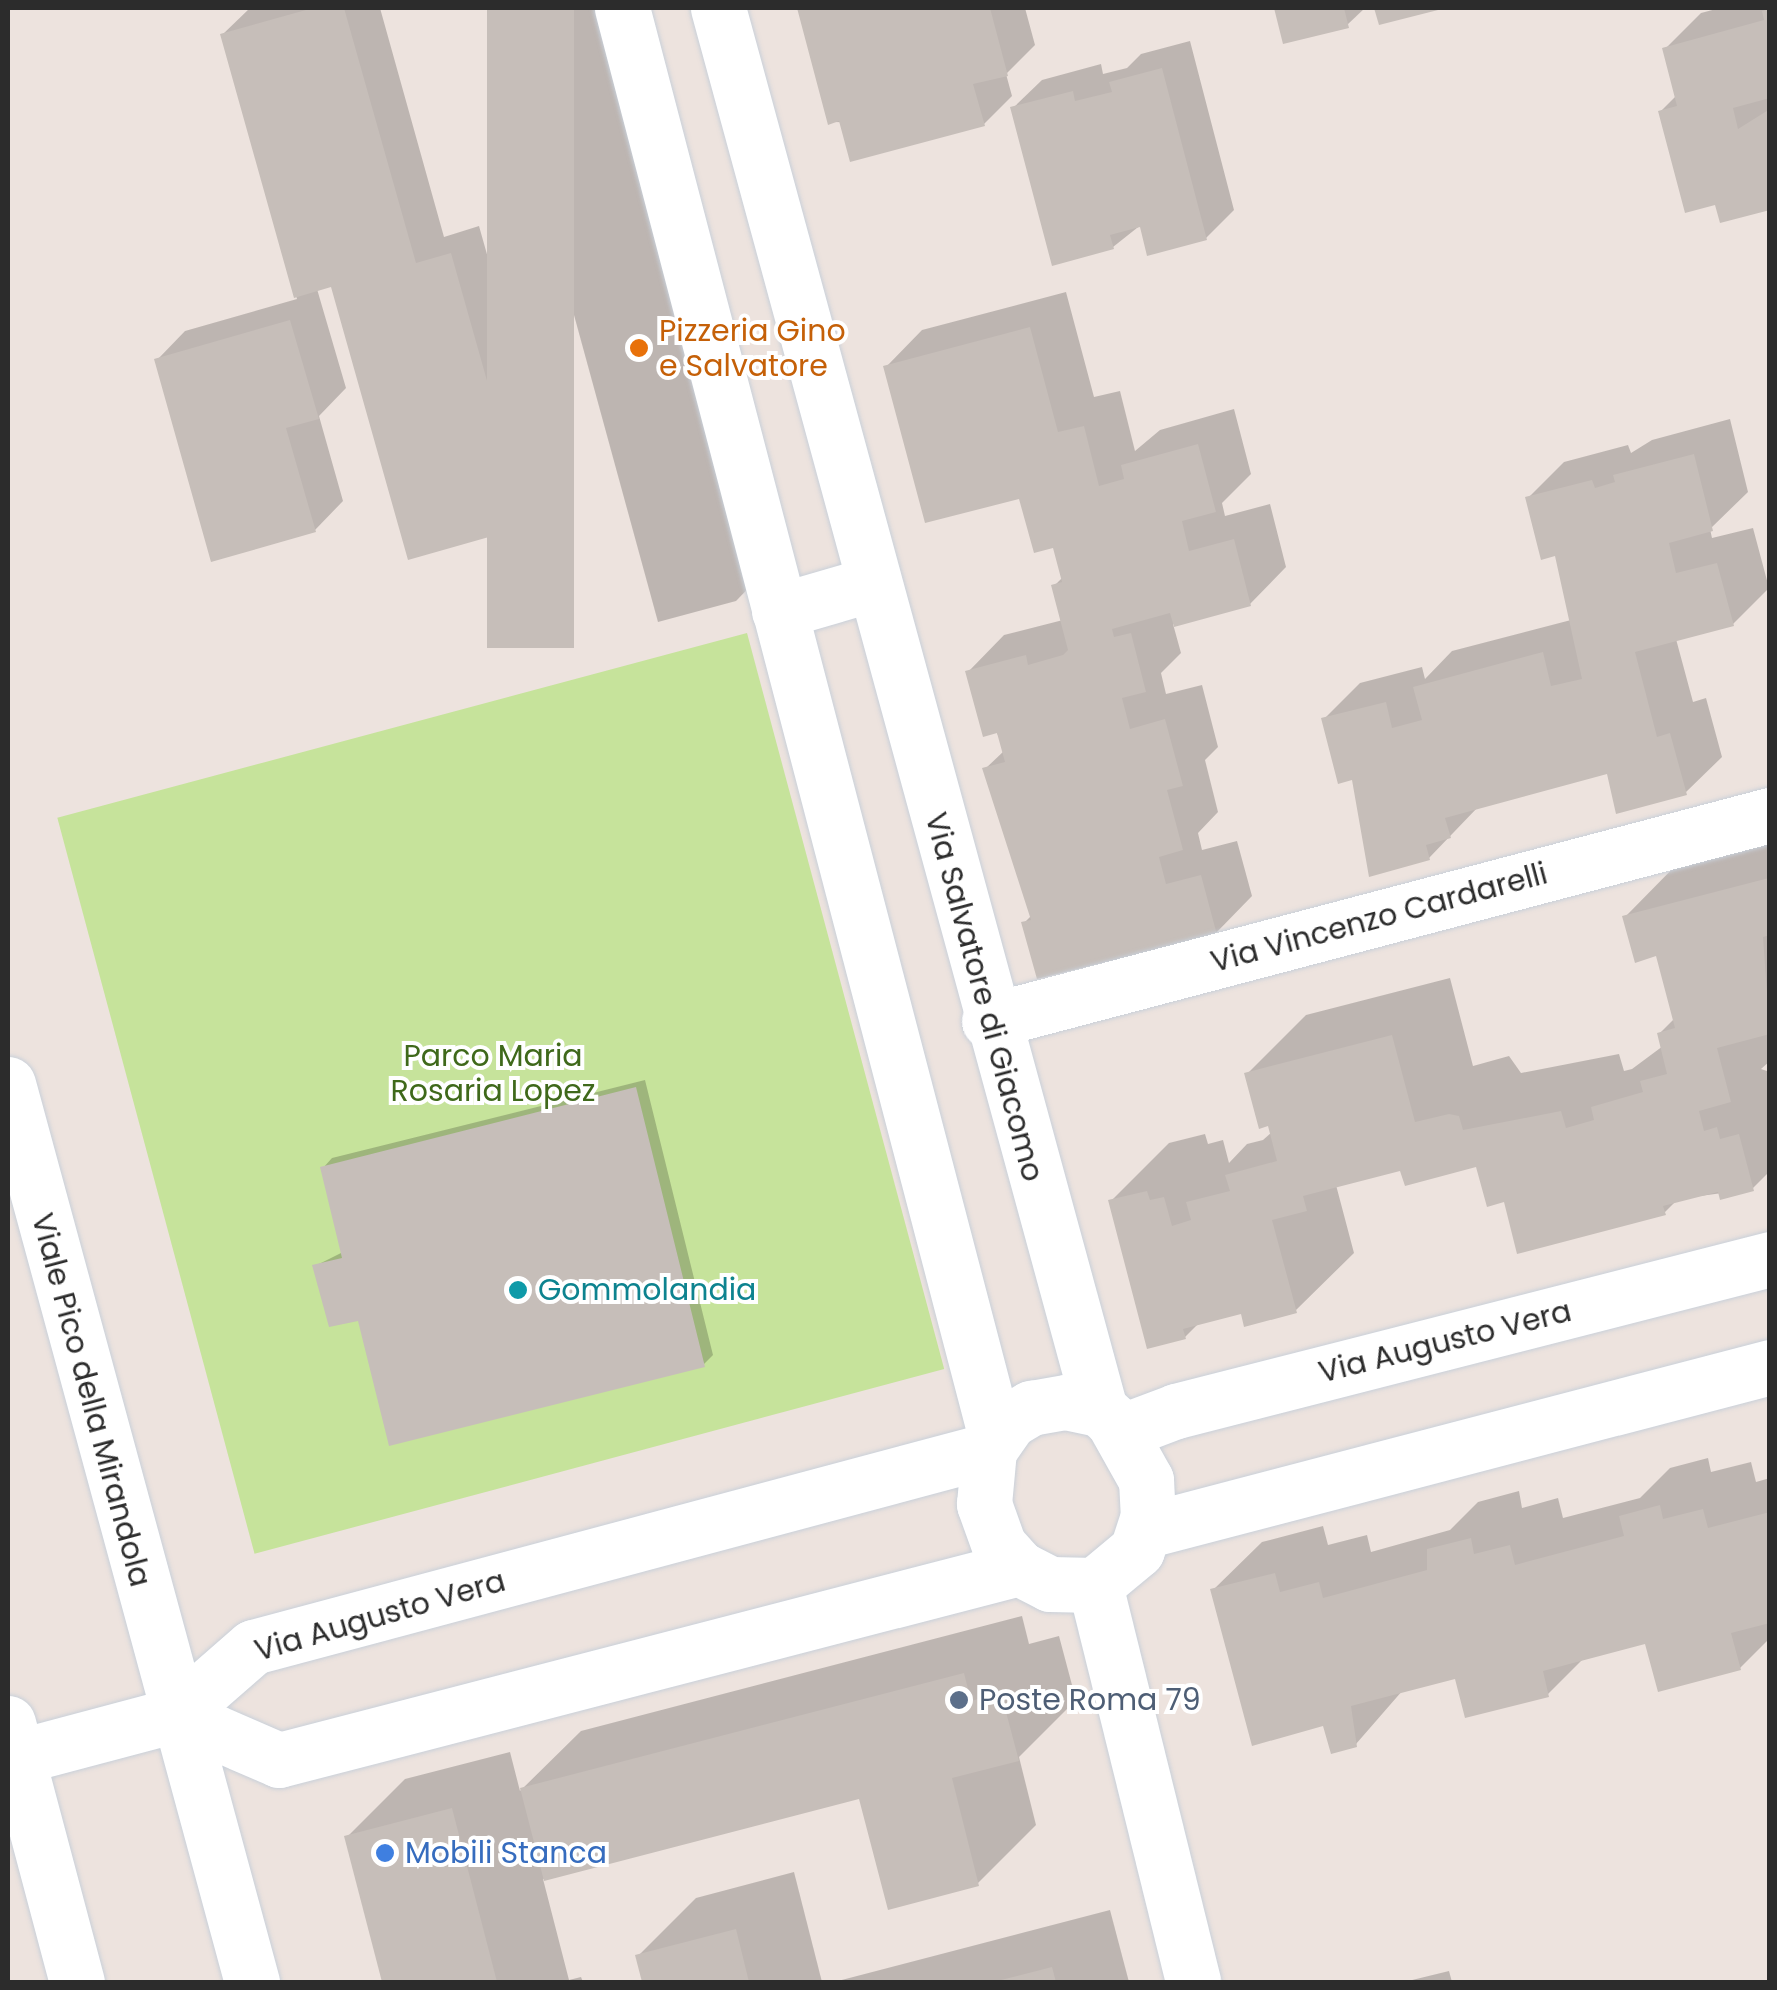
<!DOCTYPE html>
<style>
body{margin:0}
#map{position:relative;width:1777px;height:1990px;overflow:hidden;background:#ede3de;font-family:Poppins,sans-serif}
div>[style]{position:absolute}
[style*='--x']{left:calc(var(--x)*1px);top:calc(var(--y)*1px);width:calc(var(--w)*1px);rotate:calc(var(--a)*1deg)}
.green>*{inset:0;background:#c6e39b;transform-origin:0 0}
.shadow>*{inset:0;background:#0003}
.building>*{inset:0;background:#c6beb9;transform-origin:0 0}
.roads{filter:drop-shadow(0 0 2px #c9d0d9) drop-shadow(0 0 2px #c9d0d9)}
.minor>*{height:55px;margin:-27.5px;padding:0 27.5px;transform-origin:27.5px;border-radius:27.5px;background:#fff}
.dots>*{width:28px;height:28px;translate:-50% -50%;box-sizing:border-box;border:5px solid #fff;border-radius:50%}
span{translate:-50% -50%;white-space:nowrap;text-align:center;line-height:1.15;-webkit-text-stroke:8px #fff;paint-order:stroke}
.food-label{font-size:30px;color:#c56008}
.left{translate:0 -50%;text-align:left}
.street-label{font-size:30px;color:#2c2c2c}
.park-label{font-size:30px;color:#3f691b}
.culture-label{font-size:30px;color:#0d838f}
.service-label{font-size:30px;color:#4e5e75}
.shop-label{font-size:30px;color:#366cbe}
.frame{position:absolute;inset:0;border:10px solid #2c2c2c;pointer-events:none}
</style>
<div id="map">
<div class="green">
<i style="left:747px;top:633px;width:762px;height:714px;rotate:75deg"></i>
</div>
<div class="shadow">
<i style="clip-path:polygon(250px 8px,380px 8px,444px 237px,479px 226px,555px 495px,526px 523px,332px 284px,317px 289px,346px 388px,319px 416px,343px 501px,315px 530px,157px 360px,185px 331px,297px 299px,222px 35px)"></i>
<i style="clip-path:polygon(490px 8px,619px 8px,772px 564px,736px 601px,658px 622px)"></i>
<i style="clip-path:polygon(800px 8px,1025px 8px,1035px 45px,1006px 74px,1012px 96px,984px 124px,830px 122px)"></i>
<i style="clip-path:polygon(1276px 8px,1365px 8px,1347px 25px,1285px 41px)"></i>
<i style="clip-path:polygon(1720px 8px,1770px 8px,1770px 207px,1717px 202px,1660px 112px,1677px 95px,1665px 49px,1701px 13px)"></i>
<i style="clip-path:polygon(1190px 41px,1234px 210px,1206px 238px,1142px 224px,1113px 247px,1013px 108px,1042px 80px,1101px 64px,1103px 74px,1127px 68px,1141px 54px)"></i>
<i style="clip-path:polygon(1066px 292px,1094px 397px,1120px 391px,1135px 451px,1160px 430px,1234px 409px,1251px 474px,1222px 503px,1225px 516px,1270px 504px,1286px 567px,1250px 604px,1173px 624px,1181px 653px,1161px 673px,1166px 694px,1202px 685px,1218px 747px,1205px 760px,1218px 812px,1198px 833px,1202px 850px,1237px 841px,1252px 896px,1216px 933px,1024px 923px,1032px 915px,985px 769px,1005px 750px,968px 672px,1004px 635px,1063px 620px,1054px 586px,1063px 577px,1054px 545px,1020px 495px,886px 367px,922px 330px)"></i>
<i style="clip-path:polygon(1730px 419px,1748px 492px,1710px 529px,1712px 538px,1753px 528px,1769px 588px,1733px 624px,1676px 639px,1693px 702px,1706px 698px,1722px 757px,1685px 793px,1608px 771px,1479px 806px,1429px 858px,1354px 777px,1324px 719px,1360px 683px,1422px 667px,1425px 679px,1452px 651px,1571px 620px,1556px 553px,1528px 498px,1564px 462px,1628px 445px,1631px 453px,1652px 440px)"></i>
<i style="clip-path:polygon(1770px 836px,1770px 1061px,1761px 1069px,1770px 1072px,1770px 1171px,1752px 1189px,1678px 1199px,1664px 1213px,1506px 1199px,1478px 1164px,1402px 1168px,1336px 1185px,1354px 1253px,1295px 1311px,1243px 1310px,1200px 1322px,1185px 1337px,1111px 1201px,1169px 1143px,1205px 1134px,1208px 1144px,1223px 1140px,1229px 1163px,1247px 1144px,1263px 1140px,1272px 1132px,1247px 1074px,1306px 1015px,1450px 978px,1473px 1066px,1509px 1056px,1521px 1073px,1619px 1054px,1624px 1071px,1632px 1069px,1663px 1046px,1659px 1034px,1675px 1018px,1658px 953px,1625px 917px,1683px 858px)"></i>
<i style="clip-path:polygon(645px 1080px,713px 1355px,704px 1364px,360px 1318px,315px 1266px,343px 1252px,323px 1168px,332px 1158px)"></i>
<i style="clip-path:polygon(1708px 1458px,1711px 1472px,1751px 1462px,1756px 1482px,1770px 1478px,1770px 1638px,1740px 1668px,1647px 1641px,1585px 1657px,1548px 1694px,1457px 1676px,1403px 1690px,1356px 1744px,1325px 1723px,1213px 1590px,1262px 1542px,1323px 1526px,1328px 1545px,1367px 1535px,1371px 1552px,1450px 1530px,1478px 1502px,1519px 1491px,1522px 1508px,1558px 1498px,1563px 1518px,1640px 1498px,1670px 1468px)"></i>
<i style="clip-path:polygon(1022px 1616px,1029px 1644px,1059px 1636px,1076px 1700px,1019px 1757px,1036px 1825px,978px 1883px,861px 1796px,543px 1879px,569px 1980px,581px 1977px,583px 1982px,384px 1982px,347px 1837px,405px 1779px,510px 1752px,520px 1791px,581px 1731px)"></i>
<i style="clip-path:polygon(794px 1872px,822px 1982px,645px 1982px,638px 1956px,696px 1898px)"></i>
<i style="clip-path:polygon(1110px 1910px,1129px 1982px,834px 1982px)"></i>
<i style="clip-path:polygon(1449px 1971px,1452px 1982px,1404px 1982px)"></i>
</div>
<div class="building">
<i style="clip-path:polygon(313px 8px,344px 8px,416px 263px,451px 253px,528px 526px,408px 560px,331px 287px,294px 298px,220px 34px)"></i>
<i style="left:487px;top:8px;width:87px;height:640px"></i>
<i style="clip-path:polygon(797px 8px,990px 8px,1008px 76px,973px 84px,985px 126px,850px 162px,839px 121px,828px 125px)"></i>
<i style="clip-path:polygon(1274px 8px,1344px 8px,1349px 28px,1283px 44px)"></i>
<i style="clip-path:polygon(1374px 8px,1442px 8px,1442px 9px,1379px 25px)"></i>
<i style="clip-path:polygon(1770px 9px,1770px 98px,1733px 108px,1738px 129px,1770px 109px,1770px 210px,1720px 223px,1715px 205px,1685px 213px,1658px 111px,1677px 106px,1662px 48px,1764px 20px,1762px 11px)"></i>
<i style="clip-path:polygon(1162px 68px,1207px 240px,1147px 256px,1140px 227px,1110px 235px,1114px 249px,1052px 266px,1010px 107px,1073px 91px,1075px 101px,1112px 92px,1109px 82px)"></i>
<i style="clip-path:polygon(290px 320px,319px 419px,286px 428px,316px 532px,211px 562px,154px 359px)"></i>
<i style="clip-path:polygon(1030px 327px,1058px 432px,1084px 426px,1099px 486px,1124px 479px,1121px 465px,1198px 444px,1216px 512px,1182px 521px,1189px 551px,1234px 539px,1251px 606px,1174px 627px,1170px 613px,1112px 629px,1114px 637px,1131px 633px,1146px 692px,1122px 698px,1130px 729px,1165px 719px,1183px 786px,1167px 790px,1183px 850px,1159px 857px,1166px 884px,1201px 875px,1217px 935px,1037px 979px,1021px 922px,1031px 920px,982px 768px,1005px 762px,997px 733px,983px 737px,965px 671px,1026px 655px,1028px 665px,1063px 655px,1068px 650px,1051px 585px,1062px 582px,1053px 548px,1034px 553px,1019px 499px,925px 523px,883px 366px)"></i>
<i style="clip-path:polygon(1694px 454px,1713px 531px,1669px 543px,1676px 573px,1717px 563px,1734px 626px,1635px 652px,1657px 737px,1670px 733px,1687px 795px,1616px 814px,1607px 774px,1445px 818px,1451px 838px,1426px 845px,1430px 860px,1369px 877px,1352px 780px,1338px 784px,1321px 718px,1386px 702px,1392px 728px,1422px 720px,1413px 687px,1543px 652px,1551px 686px,1582px 679px,1555px 556px,1541px 560px,1525px 497px,1592px 480px,1595px 488px,1615px 482px,1613px 475px)"></i>
<i style="clip-path:polygon(1769px 878px,1770px 935px,1763px 937px,1770px 1034px,1717px 1048px,1731px 1102px,1699px 1111px,1704px 1131px,1717px 1127px,1720px 1139px,1739px 1134px,1754px 1191px,1720px 1200px,1718px 1192px,1663px 1206px,1666px 1215px,1517px 1254px,1504px 1202px,1487px 1207px,1476px 1167px,1405px 1186px,1400px 1171px,1303px 1196px,1307px 1211px,1272px 1220px,1297px 1313px,1244px 1327px,1241px 1314px,1183px 1329px,1186px 1339px,1147px 1349px,1108px 1200px,1147px 1191px,1150px 1200px,1164px 1197px,1172px 1226px,1191px 1220px,1186px 1202px,1230px 1191px,1225px 1175px,1277px 1161px,1268px 1126px,1259px 1129px,1244px 1073px,1392px 1035px,1415px 1122px,1449px 1114px,1459px 1116px,1463px 1130px,1561px 1111px,1566px 1128px,1594px 1120px,1591px 1107px,1643px 1092px,1640px 1081px,1667px 1074px,1657px 1033px,1675px 1028px,1656px 956px,1635px 963px,1622px 916px)"></i>
<i style="clip-path:polygon(636px 1087px,705px 1367px,389px 1446px,358px 1321px,329px 1327px,312px 1265px,342px 1258px,320px 1167px)"></i>
<i style="clip-path:polygon(1660px 1505px,1663px 1519px,1703px 1509px,1708px 1528px,1770px 1512px,1770px 1623px,1731px 1633px,1741px 1670px,1658px 1692px,1645px 1644px,1543px 1671px,1549px 1697px,1465px 1718px,1455px 1679px,1351px 1706px,1357px 1747px,1331px 1754px,1323px 1726px,1252px 1746px,1210px 1589px,1275px 1573px,1280px 1592px,1319px 1582px,1323px 1598px,1427px 1570px,1427px 1549px,1471px 1538px,1474px 1554px,1510px 1545px,1515px 1565px,1624px 1536px,1619px 1516px)"></i>
<i style="clip-path:polygon(964px 1673px,971px 1701px,1001px 1693px,1019px 1761px,952px 1778px,979px 1886px,888px 1910px,859px 1799px,544px 1881px,520px 1788px)"></i>
<i style="clip-path:polygon(452px 1808px,497px 1982px,382px 1982px,344px 1836px)"></i>
<i style="clip-path:polygon(736px 1929px,749px 1982px,642px 1982px,635px 1955px)"></i>
<i style="clip-path:polygon(1052px 1967px,1056px 1982px,997px 1982px,997px 1981px)"></i>
</div>
<div class="roads">
<div class="minor">
<i style="--x:622;--y:8;--w:1478;--a:75.34"></i>
<i style="--x:718;--y:8;--w:1452;--a:74.75"></i>
<i style="--x:779;--y:611;--w:97;--a:-16.2"></i>
<i style="--x:989;--y:1021;--w:808;--a:-14.78"></i>
<i style="--x:8;--y:1084;--w:931;--a:74.8"></i>
<i style="--x:1066;--y:1402;--w:35;--a:12"></i>
<i style="--x:1100;--y:1409;--w:18;--a:43"></i>
<i style="--x:1113;--y:1421;--w:68;--a:60.8"></i>
<i style="--x:1146;--y:1480;--w:36;--a:87"></i>
<i style="--x:1148;--y:1516;--w:36;--a:108"></i>
<i style="--x:1137;--y:1550;--w:55;--a:140.2"></i>
<i style="--x:1095;--y:1585;--w:45;--a:-178.7"></i>
<i style="--x:1050;--y:1584;--w:35;--a:-153"></i>
<i style="--x:1019;--y:1568;--w:30;--a:-132"></i>
<i style="--x:999;--y:1546;--w:45;--a:-109.7"></i>
<i style="--x:984;--y:1504;--w:54;--a:-84.7"></i>
<i style="--x:989;--y:1450;--w:35;--a:-55"></i>
<i style="--x:1009;--y:1421;--w:26;--a:-31"></i>
<i style="--x:1031;--y:1408;--w:36;--a:-10"></i>
<i style="--x:1123;--y:1431;--w:57;--a:-20.7"></i>
<i style="--x:1176;--y:1411;--w:613;--a:-14.35"></i>
<i style="--x:1144;--y:1531;--w:647;--a:-14.68"></i>
<i style="--x:1095;--y:1585;--w:409;--a:76.1"></i>
<i style="--x:175;--y:1715;--w:113;--a:23.4"></i>
<i style="--x:279;--y:1760;--w:765;--a:-14.55"></i>
<i style="--x:8;--y:1723;--w:268;--a:75.1"></i>
<i style="--x:17;--y:1757;--w:163;--a:-14.9"></i>
<i style="--x:175;--y:1715;--w:103;--a:-41.1"></i>
<i style="--x:253;--y:1647;--w:762;--a:-14.98"></i>
</div>
</div>
<div class="dots">
<i style="left:639px;top:348px;background:#e8710a"></i>
<i style="left:518px;top:1290px;background:#0f9aa8"></i>
<i style="left:959px;top:1700px;background:#5c6f8a"></i>
<i style="left:385px;top:1853px;background:#3f7fe0"></i>
</div>
<div class="food-label">
<span class="left" style="left:659px;top:348px">Pizzeria Gino<br>e Salvatore</span>
</div>
<div class="street-label">
<span style="left:1379px;top:918px;rotate:-15deg">Via Vincenzo Cardarelli</span>
<span style="left:984px;top:997px;rotate:75deg">Via Salvatore di Giacomo</span>
<span style="left:1445px;top:1342px;rotate:-14deg">Via Augusto Vera</span>
<span style="left:91px;top:1400px;rotate:75deg">Viale Pico della Mirandola</span>
<span style="left:380px;top:1616px;rotate:-16deg">Via Augusto Vera</span>
</div>
<div class="park-label">
<span style="left:493px;top:1073px">Parco Maria<br>Rosaria Lopez</span>
</div>
<div class="culture-label">
<span class="left" style="left:538px;top:1290px">Gommolandia</span>
</div>
<div class="service-label">
<span class="left" style="left:979px;top:1700px">Poste Roma 79</span>
</div>
<div class="shop-label">
<span class="left" style="left:405px;top:1853px">Mobili Stanca</span>
</div>
<div class="frame"></div>
</div>
